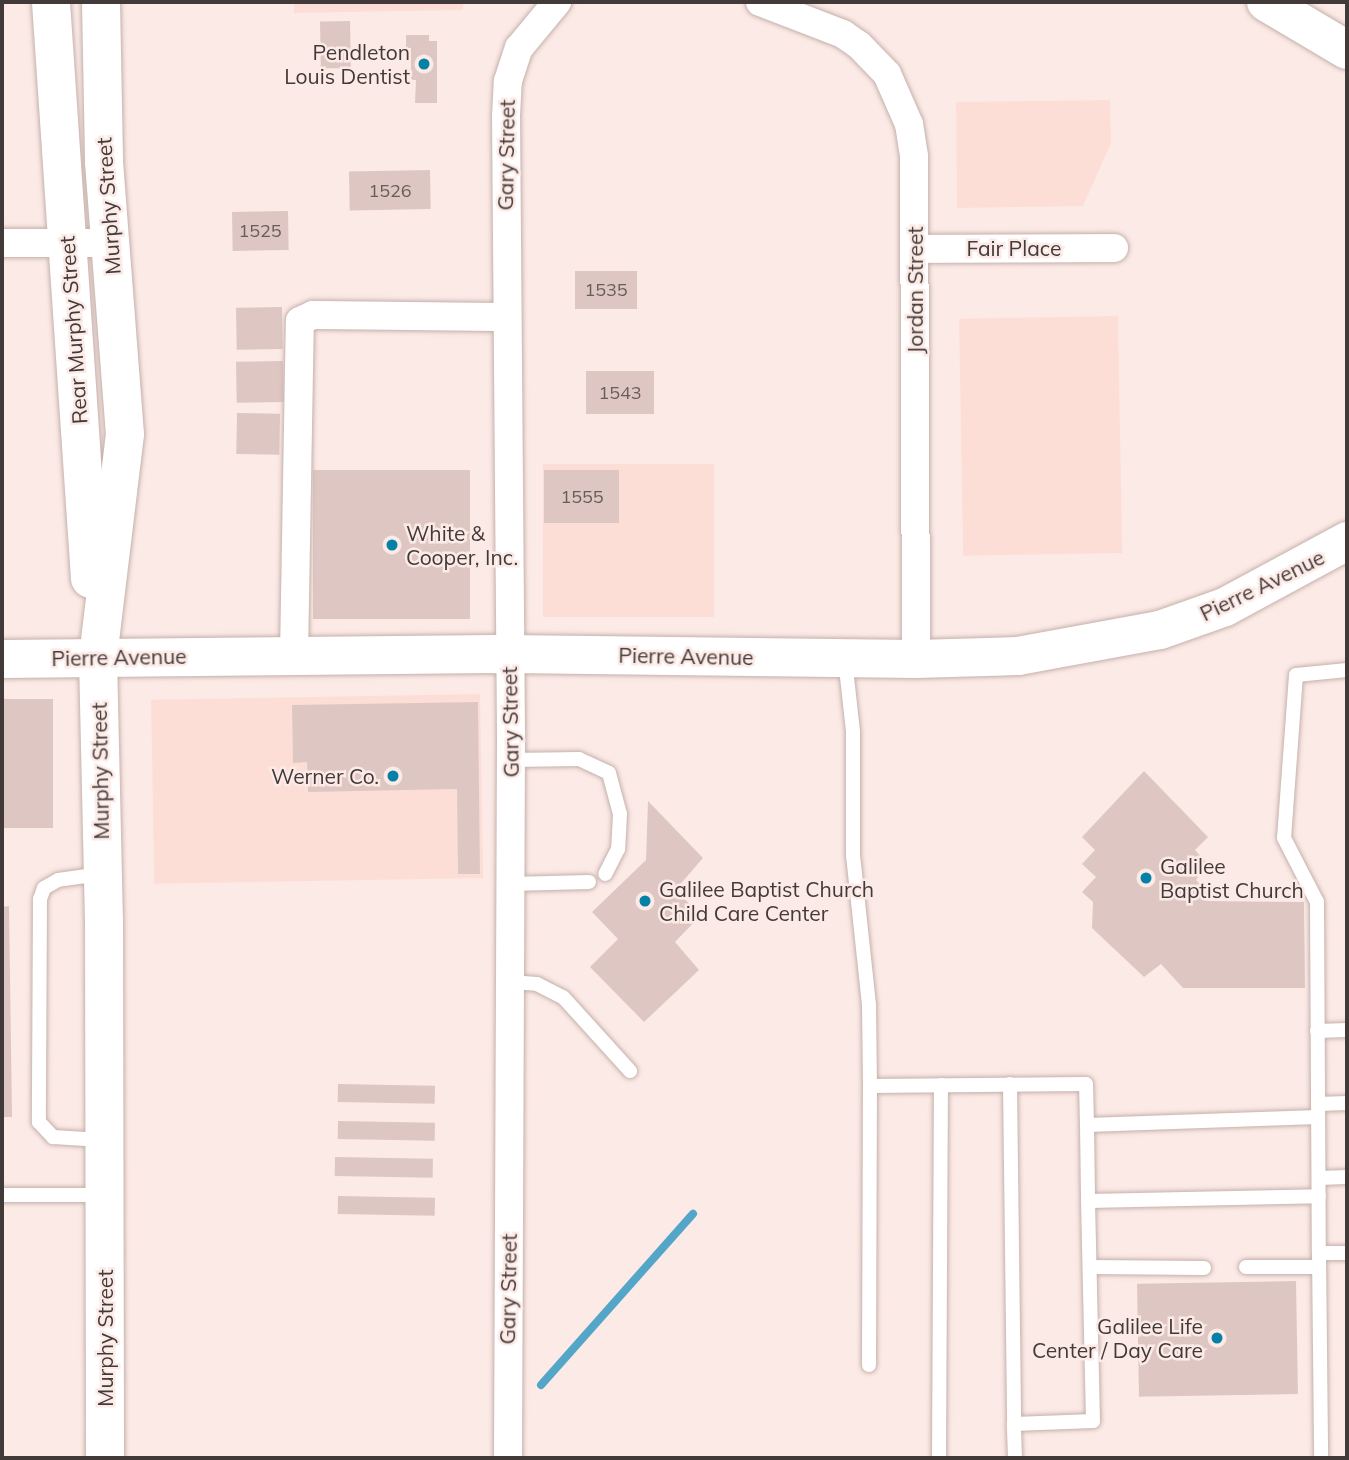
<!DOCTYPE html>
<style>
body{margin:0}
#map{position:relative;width:1349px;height:1460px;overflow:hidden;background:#fceae6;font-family:Mulish,sans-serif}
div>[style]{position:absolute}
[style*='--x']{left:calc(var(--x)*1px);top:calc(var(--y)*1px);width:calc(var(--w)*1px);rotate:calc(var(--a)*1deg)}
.built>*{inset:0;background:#fdded7;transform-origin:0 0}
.stream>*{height:8px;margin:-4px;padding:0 4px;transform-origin:4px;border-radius:4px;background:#54a6c8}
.building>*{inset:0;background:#dec7c3;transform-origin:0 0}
.roads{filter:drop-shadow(0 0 2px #c5b0ab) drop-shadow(0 0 2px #c5b0ab)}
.lane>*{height:14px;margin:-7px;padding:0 7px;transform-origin:7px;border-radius:7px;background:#fff}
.street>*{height:28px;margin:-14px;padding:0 14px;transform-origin:14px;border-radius:14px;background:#fff}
.secondary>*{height:38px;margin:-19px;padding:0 19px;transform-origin:19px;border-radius:19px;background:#fff}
.highway>*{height:38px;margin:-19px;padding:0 19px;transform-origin:19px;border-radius:19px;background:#fff}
.dots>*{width:19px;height:19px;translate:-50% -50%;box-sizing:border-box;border:4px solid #fceae6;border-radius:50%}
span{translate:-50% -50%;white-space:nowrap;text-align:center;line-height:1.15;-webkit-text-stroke:5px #fceae6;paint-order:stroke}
.number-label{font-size:18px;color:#695d5b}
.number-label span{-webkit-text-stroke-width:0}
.poi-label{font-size:21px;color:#423a38}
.right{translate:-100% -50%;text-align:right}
.left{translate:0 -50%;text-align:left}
.street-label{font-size:21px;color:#423a38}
.frame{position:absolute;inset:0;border:4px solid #423a38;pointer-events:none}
</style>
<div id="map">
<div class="built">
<i style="clip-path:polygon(294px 2px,463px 2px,463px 10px,294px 13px)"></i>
<i style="clip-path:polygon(1110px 100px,1111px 143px,1083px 206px,957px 208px,956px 102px)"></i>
<i style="left:1118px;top:316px;width:237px;height:159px;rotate:89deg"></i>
<i style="left:543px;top:464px;width:171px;height:153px"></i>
<i style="left:480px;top:694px;width:184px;height:329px;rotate:89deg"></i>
</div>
<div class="stream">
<i style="--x:541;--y:1385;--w:229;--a:-48.4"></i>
</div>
<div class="building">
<i style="left:350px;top:21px;width:47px;height:30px;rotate:89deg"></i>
<i style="clip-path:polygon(406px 35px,429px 35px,429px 41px,437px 41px,437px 103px,415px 103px,416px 80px,411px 80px,411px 48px,406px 48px)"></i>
<i style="left:430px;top:170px;width:39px;height:81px;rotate:89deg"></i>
<i style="left:288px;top:211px;width:39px;height:56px;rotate:89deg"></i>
<i style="left:575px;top:271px;width:62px;height:38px"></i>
<i style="left:282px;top:307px;width:42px;height:46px;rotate:89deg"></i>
<i style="left:283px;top:361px;width:41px;height:47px;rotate:89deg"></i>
<i style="left:586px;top:371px;width:68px;height:43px"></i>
<i style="left:237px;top:413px;width:43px;height:41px;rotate:1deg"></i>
<i style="left:470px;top:470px;width:149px;height:157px;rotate:90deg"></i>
<i style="left:544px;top:470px;width:75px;height:53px"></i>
<i style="left:2px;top:699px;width:51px;height:129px"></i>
<i style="clip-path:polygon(478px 702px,480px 874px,458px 874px,457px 789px,308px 792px,307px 762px,293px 763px,292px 705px)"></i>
<i style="clip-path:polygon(1144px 771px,1208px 837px,1195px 850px,1208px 864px,1196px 880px,1211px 896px,1207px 901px,1304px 902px,1305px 988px,1183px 988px,1161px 964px,1144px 977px,1092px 928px,1093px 902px,1082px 892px,1096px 877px,1082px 864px,1095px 850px,1082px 837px)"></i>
<i style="clip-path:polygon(648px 801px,703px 858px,676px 889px,700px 916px,675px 942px,699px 970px,644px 1022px,590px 967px,618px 939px,592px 912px,646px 860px)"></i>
<i style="clip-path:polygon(9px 906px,12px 1117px,2px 1117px,2px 907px)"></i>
<i style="left:338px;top:1084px;width:97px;height:18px;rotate:1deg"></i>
<i style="left:338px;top:1121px;width:97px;height:18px;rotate:1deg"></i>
<i style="left:335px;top:1157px;width:98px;height:19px;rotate:1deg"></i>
<i style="left:338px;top:1196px;width:97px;height:18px;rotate:1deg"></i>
<i style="left:1296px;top:1281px;width:113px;height:159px;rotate:89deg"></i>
</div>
<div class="roads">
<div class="lane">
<i style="--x:845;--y:659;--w:73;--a:83.7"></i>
<i style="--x:853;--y:732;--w:123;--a:90"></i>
<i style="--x:853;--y:855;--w:150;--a:83.9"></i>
<i style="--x:869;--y:1004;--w:82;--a:89.3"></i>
<i style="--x:1347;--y:670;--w:51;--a:174.4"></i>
<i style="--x:1296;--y:675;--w:163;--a:94.2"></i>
<i style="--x:1284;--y:838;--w:72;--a:62.7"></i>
<i style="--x:1317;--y:902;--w:351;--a:89.7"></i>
<i style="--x:1319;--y:1253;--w:28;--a:0"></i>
<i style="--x:511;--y:760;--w:68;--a:-0.8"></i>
<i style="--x:579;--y:759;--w:33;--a:25"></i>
<i style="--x:609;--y:773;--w:42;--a:75"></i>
<i style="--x:620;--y:814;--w:35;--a:93"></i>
<i style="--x:618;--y:849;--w:28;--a:117"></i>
<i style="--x:101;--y:874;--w:43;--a:172.1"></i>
<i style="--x:58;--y:880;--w:16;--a:150"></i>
<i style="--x:44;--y:888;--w:12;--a:110"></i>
<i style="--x:40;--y:899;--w:223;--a:90.3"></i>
<i style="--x:39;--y:1122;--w:21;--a:47"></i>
<i style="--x:53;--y:1137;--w:49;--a:3.5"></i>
<i style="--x:510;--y:884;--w:79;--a:-1.5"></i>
<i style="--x:510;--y:982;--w:27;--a:4"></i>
<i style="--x:537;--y:984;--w:29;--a:27"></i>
<i style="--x:563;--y:997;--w:100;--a:47.8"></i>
<i style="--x:1317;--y:1031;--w:30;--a:-2"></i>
<i style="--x:1010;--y:1084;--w:340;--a:89.3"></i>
<i style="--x:1318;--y:1104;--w:29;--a:-2"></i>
<i style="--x:1318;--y:1117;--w:231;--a:178"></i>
<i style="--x:1087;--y:1125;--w:76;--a:89.2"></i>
<i style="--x:1088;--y:1201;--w:231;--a:-1.2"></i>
<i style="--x:1319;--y:1178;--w:28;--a:-2"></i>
<i style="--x:2;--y:1195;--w:101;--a:0"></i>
<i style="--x:1319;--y:1253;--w:205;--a:89.4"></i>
<i style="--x:1090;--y:1267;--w:114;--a:0.5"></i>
<i style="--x:1246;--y:1267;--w:73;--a:0"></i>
<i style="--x:869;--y:1365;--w:279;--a:-89.8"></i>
<i style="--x:870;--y:1086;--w:216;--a:-0.5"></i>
<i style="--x:1086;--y:1084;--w:41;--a:88.6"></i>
<i style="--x:939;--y:1458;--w:373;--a:-89.7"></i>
<i style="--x:1015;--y:1458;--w:34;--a:-92"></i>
<i style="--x:1014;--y:1424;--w:79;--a:-2.2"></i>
<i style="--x:1093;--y:1421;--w:220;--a:-91.3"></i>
</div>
<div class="street">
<i style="--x:760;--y:2;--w:89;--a:21.1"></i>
<i style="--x:843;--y:34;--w:19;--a:35"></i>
<i style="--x:859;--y:45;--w:40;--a:46"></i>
<i style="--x:887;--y:74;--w:55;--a:66.3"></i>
<i style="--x:909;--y:124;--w:33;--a:81"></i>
<i style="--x:914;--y:157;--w:502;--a:89.77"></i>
<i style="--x:2;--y:243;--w:108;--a:0"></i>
<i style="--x:915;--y:249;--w:199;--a:-0.3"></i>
<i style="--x:294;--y:656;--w:335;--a:-89"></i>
<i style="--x:300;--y:321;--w:14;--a:-25"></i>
<i style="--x:313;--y:315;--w:192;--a:0.6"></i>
<i style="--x:508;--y:1458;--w:722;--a:-89.76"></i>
<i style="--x:511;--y:736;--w:620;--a:-90.46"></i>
<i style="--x:506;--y:116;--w:35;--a:-87"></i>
<i style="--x:508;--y:81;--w:35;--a:-72"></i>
<i style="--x:519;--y:48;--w:60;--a:-50.4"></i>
</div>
<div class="secondary">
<i style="--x:51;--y:2;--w:578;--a:86.13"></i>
<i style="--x:101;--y:2;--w:160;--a:88.9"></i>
<i style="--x:104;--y:162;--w:273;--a:85.6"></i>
<i style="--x:125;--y:434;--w:226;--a:96.9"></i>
<i style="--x:98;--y:658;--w:263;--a:88.7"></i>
<i style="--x:104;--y:921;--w:537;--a:89.89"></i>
<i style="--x:2;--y:659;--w:506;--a:-0.57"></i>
<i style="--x:508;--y:654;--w:408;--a:0.7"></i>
<i style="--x:916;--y:659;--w:102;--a:-1.7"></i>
<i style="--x:1018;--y:656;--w:144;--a:-10.4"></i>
<i style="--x:1160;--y:630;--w:69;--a:-19.5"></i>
<i style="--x:1225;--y:607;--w:139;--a:-28.4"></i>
</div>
<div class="highway">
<i style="--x:1266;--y:2;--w:94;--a:30.7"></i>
</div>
</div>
<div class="dots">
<i style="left:424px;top:64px;background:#0580a6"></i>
<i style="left:392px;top:545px;background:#0580a6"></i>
<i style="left:393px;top:776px;background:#0580a6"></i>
<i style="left:1146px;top:878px;background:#0580a6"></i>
<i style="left:645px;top:901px;background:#0580a6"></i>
<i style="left:1217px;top:1338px;background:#0580a6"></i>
</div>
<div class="number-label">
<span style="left:390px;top:191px">1526</span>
<span style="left:260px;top:231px">1525</span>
<span style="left:606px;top:290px">1535</span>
<span style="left:620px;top:393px">1543</span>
<span style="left:582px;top:497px">1555</span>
</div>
<div class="poi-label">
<span class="right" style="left:410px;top:64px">Pendleton<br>Louis Dentist</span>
<span class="left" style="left:406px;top:545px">White &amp;<br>Cooper, Inc.</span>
<span class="right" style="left:379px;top:776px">Werner Co.</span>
<span class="left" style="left:1160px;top:878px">Galilee<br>Baptist Church</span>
<span class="left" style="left:659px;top:901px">Galilee Baptist Church<br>Child Care Center</span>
<span class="right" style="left:1203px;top:1338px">Galilee Life<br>Center / Day Care</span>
</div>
<div class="street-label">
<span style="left:506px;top:155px;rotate:-89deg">Gary Street</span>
<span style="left:108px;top:206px;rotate:-94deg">Murphy Street</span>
<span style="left:1014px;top:248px">Fair Place</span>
<span style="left:915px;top:290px;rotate:-90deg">Jordan Street</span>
<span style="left:73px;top:330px;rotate:-94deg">Rear Murphy Street</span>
<span style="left:1262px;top:585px;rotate:-26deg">Pierre Avenue</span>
<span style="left:686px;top:656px;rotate:1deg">Pierre Avenue</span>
<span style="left:119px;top:657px;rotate:-1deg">Pierre Avenue</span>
<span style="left:510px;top:722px;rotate:-91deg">Gary Street</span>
<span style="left:100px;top:771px;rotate:-91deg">Murphy Street</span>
<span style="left:508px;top:1289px;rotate:-89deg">Gary Street</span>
<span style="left:105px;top:1338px;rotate:-90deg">Murphy Street</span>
</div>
<div class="frame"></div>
</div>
